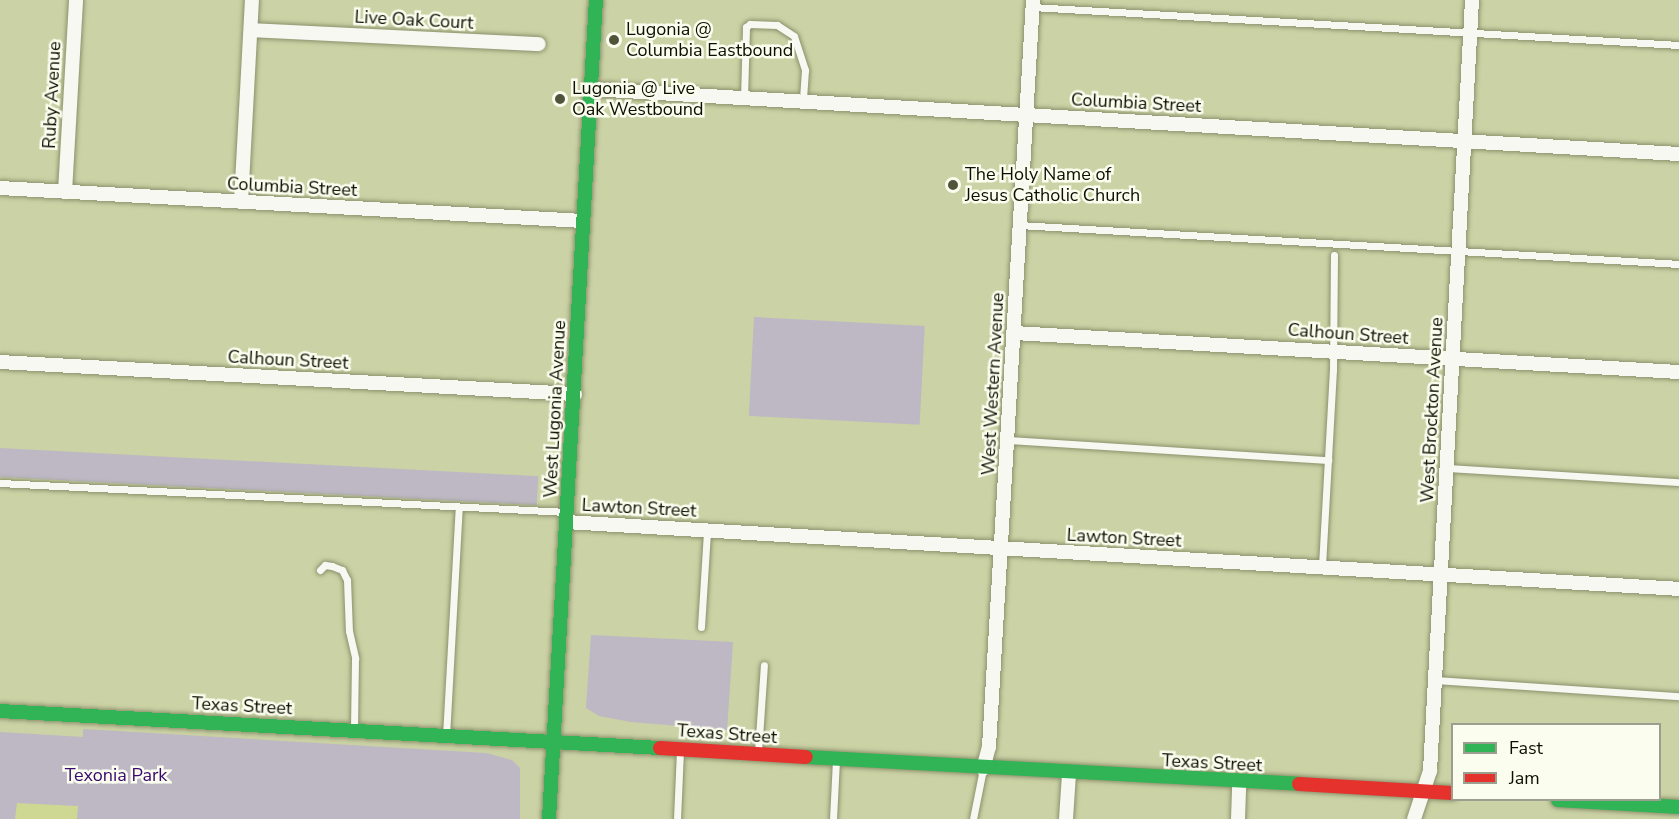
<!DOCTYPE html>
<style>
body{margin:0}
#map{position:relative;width:1679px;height:819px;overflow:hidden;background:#cbd2a5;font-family:"Nunito Sans",sans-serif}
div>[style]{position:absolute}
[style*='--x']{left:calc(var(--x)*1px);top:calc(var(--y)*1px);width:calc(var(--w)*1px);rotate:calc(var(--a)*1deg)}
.built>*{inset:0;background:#ced893}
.green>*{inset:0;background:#bdb8c4;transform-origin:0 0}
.roads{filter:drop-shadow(0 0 2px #8c916c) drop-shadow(0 0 2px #8c916c)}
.lane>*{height:7px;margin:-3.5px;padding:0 3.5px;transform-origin:3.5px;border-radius:3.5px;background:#f7f8f2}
.street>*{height:14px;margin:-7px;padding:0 7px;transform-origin:7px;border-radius:7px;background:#f7f8f2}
.fast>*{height:14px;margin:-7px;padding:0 7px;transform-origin:7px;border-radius:7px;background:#30b455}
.jam>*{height:14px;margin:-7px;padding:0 7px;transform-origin:7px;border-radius:7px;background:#e5322d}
.dots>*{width:16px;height:16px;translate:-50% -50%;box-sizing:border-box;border:3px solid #fbfeef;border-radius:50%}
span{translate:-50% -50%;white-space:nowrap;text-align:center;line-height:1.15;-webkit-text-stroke:5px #fbfeef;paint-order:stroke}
.street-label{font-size:18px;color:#0d1000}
.poi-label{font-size:18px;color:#0d1000}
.left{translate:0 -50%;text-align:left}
.park-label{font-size:18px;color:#37086f}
.legend{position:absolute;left:1451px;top:723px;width:210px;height:78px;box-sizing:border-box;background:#fbfeef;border:2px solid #9c9f8f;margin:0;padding:8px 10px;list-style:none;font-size:18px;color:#0d1000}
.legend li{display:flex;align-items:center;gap:12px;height:30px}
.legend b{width:30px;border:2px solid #9c9f8f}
</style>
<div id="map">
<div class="built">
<i style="clip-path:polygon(16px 803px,78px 806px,77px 819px,15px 819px)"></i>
</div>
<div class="green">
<i style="left:754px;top:317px;width:171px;height:99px;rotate:3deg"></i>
<i style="left:0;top:448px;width:539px;height:29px;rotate:3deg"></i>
<i style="clip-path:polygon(591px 635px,733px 642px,727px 730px,631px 722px,599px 716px,586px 708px)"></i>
<i style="clip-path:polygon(83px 729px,486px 753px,512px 760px,520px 768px,520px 819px,77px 819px,78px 806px,17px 803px,15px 819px,0 819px,0 732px,83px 737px)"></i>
</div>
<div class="roads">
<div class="lane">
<i style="--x:1032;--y:7;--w:648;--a:3.36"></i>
<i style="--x:744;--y:99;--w:72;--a:-88.4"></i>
<i style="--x:746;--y:27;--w:5;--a:-37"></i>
<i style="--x:750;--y:24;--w:27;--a:2"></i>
<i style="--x:777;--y:25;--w:20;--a:33"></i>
<i style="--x:794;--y:36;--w:36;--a:72"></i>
<i style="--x:805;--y:70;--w:31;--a:94"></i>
<i style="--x:1019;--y:225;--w:661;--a:3.38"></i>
<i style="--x:1008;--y:440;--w:321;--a:3.6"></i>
<i style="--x:1447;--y:468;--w:232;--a:3.5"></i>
<i style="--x:0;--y:483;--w:568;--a:2.93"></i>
<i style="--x:1322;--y:566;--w:196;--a:-86.8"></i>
<i style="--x:1333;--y:370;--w:115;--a:-89.5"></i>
<i style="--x:320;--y:570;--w:7;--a:-45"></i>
<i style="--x:325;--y:565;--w:7;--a:8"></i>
<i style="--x:332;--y:566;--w:11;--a:22"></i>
<i style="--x:342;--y:570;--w:11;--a:63"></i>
<i style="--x:347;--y:580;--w:51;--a:87.8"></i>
<i style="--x:349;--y:631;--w:28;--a:77"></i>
<i style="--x:355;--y:658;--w:72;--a:90.8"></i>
<i style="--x:701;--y:627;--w:96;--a:-86.4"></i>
<i style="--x:1435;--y:680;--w:245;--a:3.8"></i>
<i style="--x:446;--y:736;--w:229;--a:-86.8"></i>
<i style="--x:758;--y:752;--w:87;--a:-86.1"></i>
<i style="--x:677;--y:819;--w:68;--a:-87.5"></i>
<i style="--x:833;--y:819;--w:60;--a:-87.1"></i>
<i style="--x:973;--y:819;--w:51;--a:-78.7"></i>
</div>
<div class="street">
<i style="--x:251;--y:30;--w:288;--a:2.8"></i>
<i style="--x:591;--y:89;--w:1090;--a:3.42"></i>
<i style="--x:0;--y:188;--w:584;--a:3.24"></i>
<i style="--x:65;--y:192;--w:192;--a:-86.7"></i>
<i style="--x:241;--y:202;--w:202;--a:-86.9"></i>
<i style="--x:1014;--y:333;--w:666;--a:3.36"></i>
<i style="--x:0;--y:362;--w:576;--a:3.19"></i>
<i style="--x:566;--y:522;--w:1115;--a:3.44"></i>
<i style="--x:983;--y:769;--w:23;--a:-75"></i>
<i style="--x:989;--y:747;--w:748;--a:-86.63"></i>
<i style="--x:1066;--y:819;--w:45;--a:-86.2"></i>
<i style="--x:1238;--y:819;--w:36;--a:-88"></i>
<i style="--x:1414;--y:819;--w:51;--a:-71.6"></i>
<i style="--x:1430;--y:771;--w:772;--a:-86.88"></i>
</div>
<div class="fast">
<i style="--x:0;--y:711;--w:661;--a:3.21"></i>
<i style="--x:806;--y:757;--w:494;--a:3.1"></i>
<i style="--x:1558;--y:800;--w:121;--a:3.3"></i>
<i style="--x:549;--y:819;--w:820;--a:-86.72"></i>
</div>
<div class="jam">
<i style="--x:660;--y:748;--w:146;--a:3.5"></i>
<i style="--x:1299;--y:784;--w:153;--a:3.4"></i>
</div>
</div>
<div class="dots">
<i style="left:614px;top:40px;background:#50543a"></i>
<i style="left:560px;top:99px;background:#50543a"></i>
<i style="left:953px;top:185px;background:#50543a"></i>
</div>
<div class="street-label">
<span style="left:414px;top:20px;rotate:3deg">Live Oak Court</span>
<span style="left:52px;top:95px;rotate:-87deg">Ruby Avenue</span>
<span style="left:1136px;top:103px;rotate:3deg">Columbia Street</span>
<span style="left:292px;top:187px;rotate:3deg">Columbia Street</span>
<span style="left:1348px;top:334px;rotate:4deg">Calhoun Street</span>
<span style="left:288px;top:360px;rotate:3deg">Calhoun Street</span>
<span style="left:993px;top:384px;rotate:-87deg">West Western Avenue</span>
<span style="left:555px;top:409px;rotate:-87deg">West Lugonia Avenue</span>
<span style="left:1432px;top:410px;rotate:-87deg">West Brockton Avenue</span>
<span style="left:639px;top:508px;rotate:3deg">Lawton Street</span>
<span style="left:1124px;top:538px;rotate:3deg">Lawton Street</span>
<span style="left:242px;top:706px;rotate:3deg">Texas Street</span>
<span style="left:727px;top:734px;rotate:4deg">Texas Street</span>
<span style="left:1212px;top:763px;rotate:3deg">Texas Street</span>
</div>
<div class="poi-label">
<span class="left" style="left:626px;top:40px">Lugonia @<br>Columbia Eastbound</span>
<span class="left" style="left:572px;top:99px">Lugonia @ Live<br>Oak Westbound</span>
<span class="left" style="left:965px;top:185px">The Holy Name of<br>Jesus Catholic Church</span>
</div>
<div class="park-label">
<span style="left:116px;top:775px">Texonia Park</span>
</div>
<ul class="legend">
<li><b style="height:8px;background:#30b455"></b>Fast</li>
<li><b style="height:8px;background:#e5322d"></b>Jam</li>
</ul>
</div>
